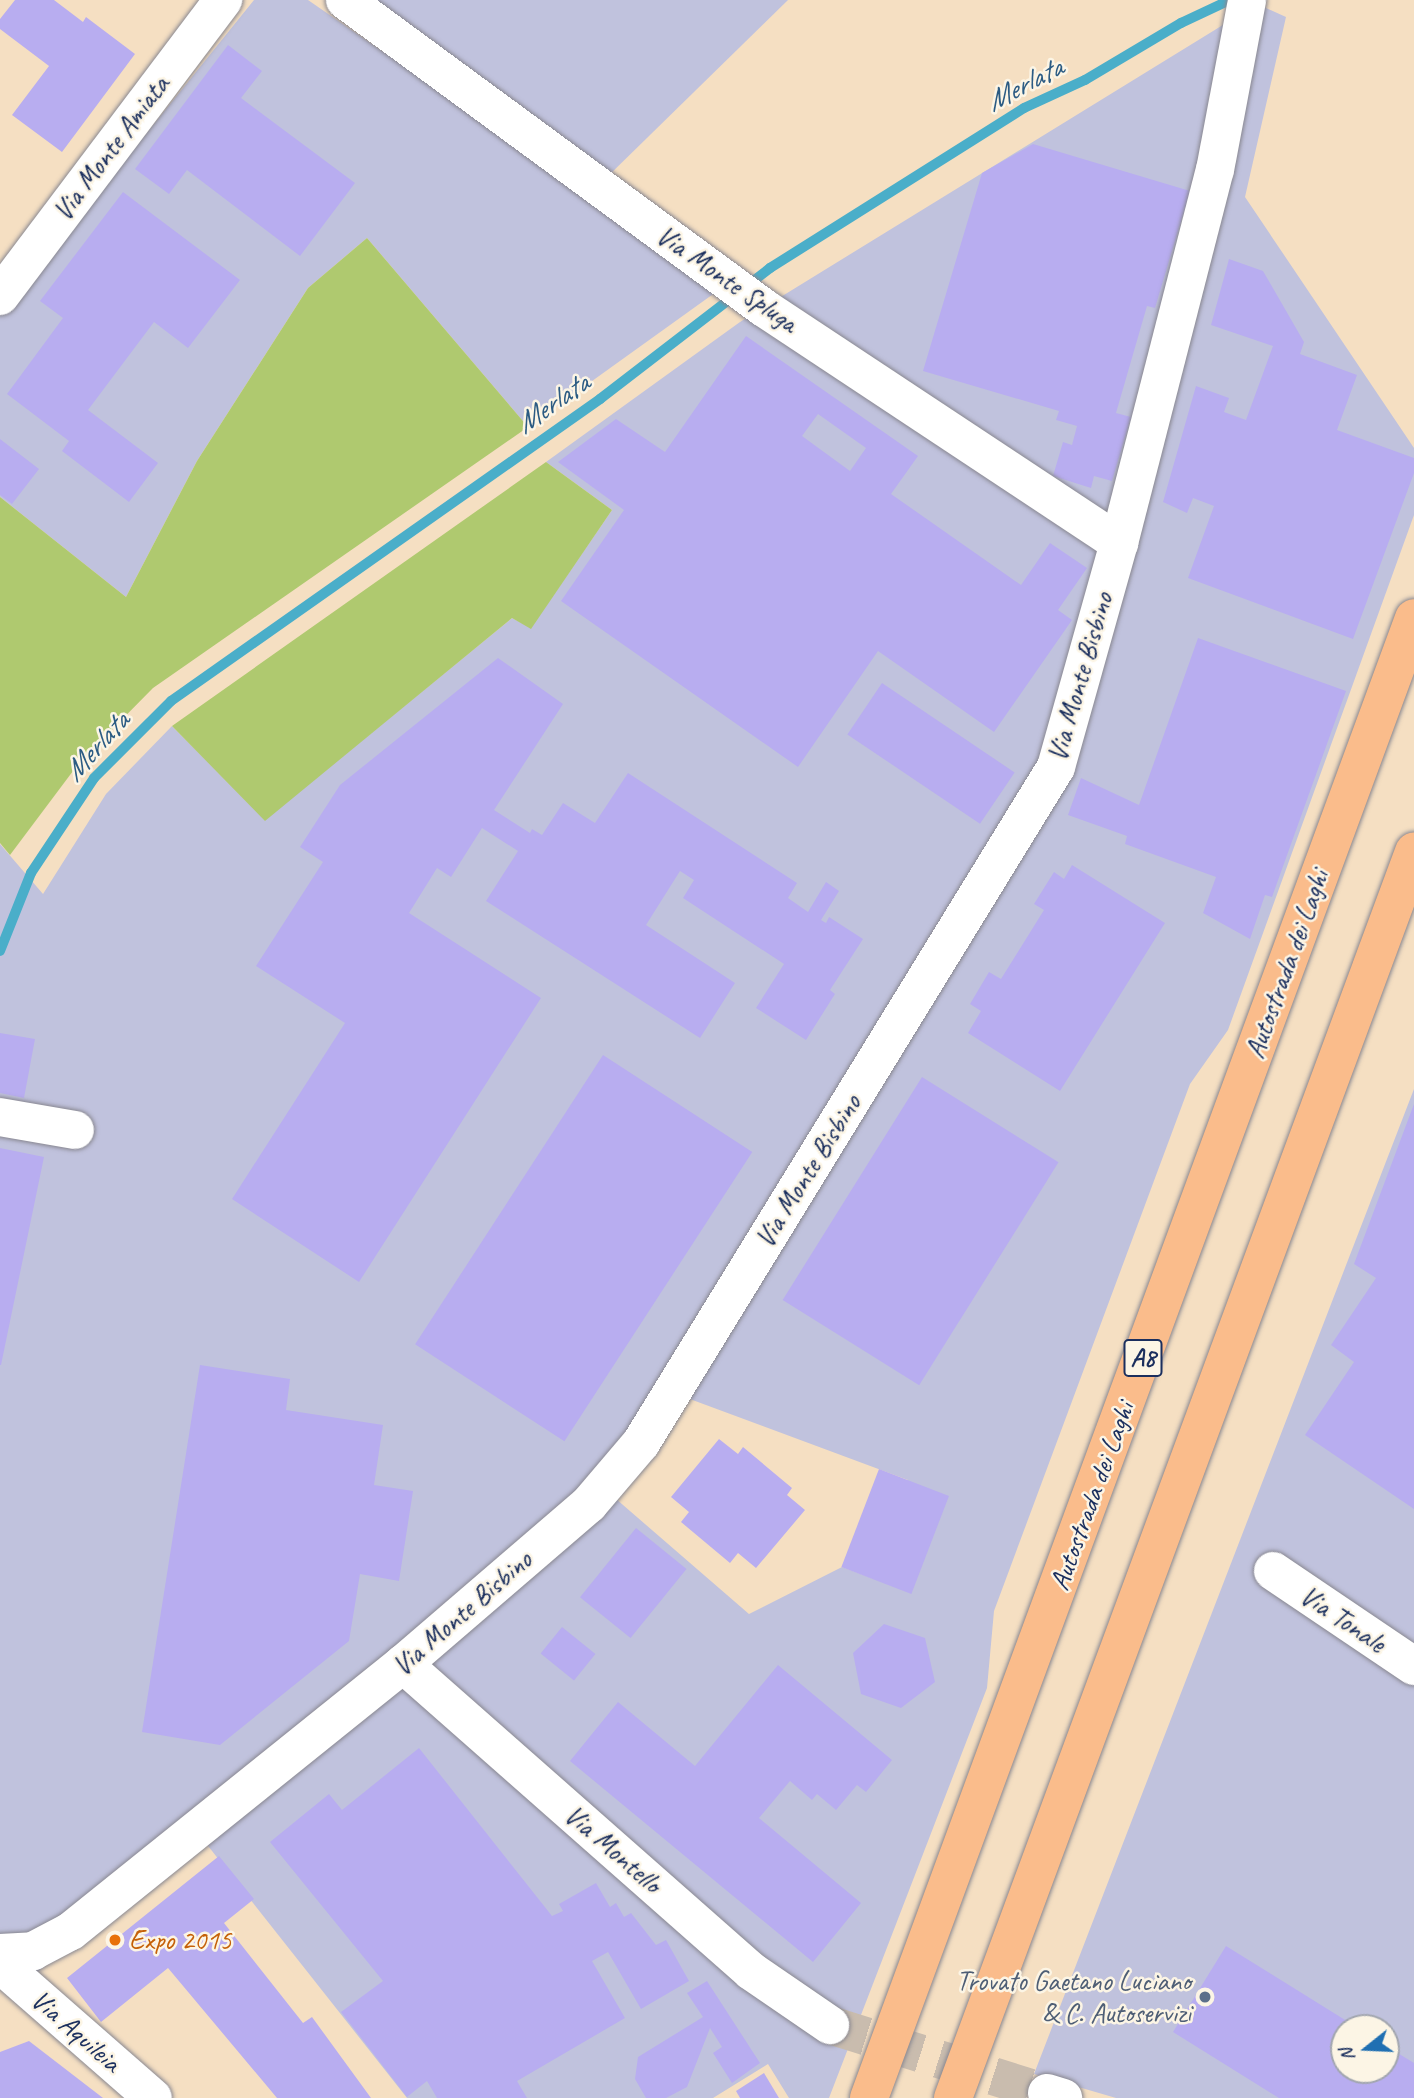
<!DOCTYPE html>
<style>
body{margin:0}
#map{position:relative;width:1414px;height:2098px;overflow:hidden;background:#f5dfc2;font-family:Caveat,sans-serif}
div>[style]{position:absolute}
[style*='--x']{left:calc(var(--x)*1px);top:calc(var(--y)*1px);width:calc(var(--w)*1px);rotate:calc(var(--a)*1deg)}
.industrial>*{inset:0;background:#c0c2dd}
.green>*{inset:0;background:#afc96f}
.stream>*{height:10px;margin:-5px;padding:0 5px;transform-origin:5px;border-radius:5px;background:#4aaec9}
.building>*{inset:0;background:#b8adf0;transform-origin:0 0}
.minor-tunnel>*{height:38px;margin-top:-19px;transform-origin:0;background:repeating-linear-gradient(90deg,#c9bcae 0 38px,transparent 0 57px)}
.roads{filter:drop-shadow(0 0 2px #888790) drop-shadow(0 0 2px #888790)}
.minor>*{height:38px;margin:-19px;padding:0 19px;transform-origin:19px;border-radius:19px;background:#fff}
.highway>*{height:38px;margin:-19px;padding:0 19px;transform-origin:19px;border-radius:19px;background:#fabc8b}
.dots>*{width:19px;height:19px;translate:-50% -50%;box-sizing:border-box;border:4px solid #fcf5e5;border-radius:50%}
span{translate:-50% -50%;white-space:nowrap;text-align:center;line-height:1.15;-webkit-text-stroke:5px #fcf5e5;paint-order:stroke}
.shield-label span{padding:2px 5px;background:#fcf5e5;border:2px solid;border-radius:5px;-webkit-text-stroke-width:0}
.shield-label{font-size:26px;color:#1b2f5e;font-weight:700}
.street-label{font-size:28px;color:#1b2f5e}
.food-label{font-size:28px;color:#c56008}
.left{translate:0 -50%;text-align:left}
.service-label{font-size:28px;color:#4e5e75}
.right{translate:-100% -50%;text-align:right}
.water-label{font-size:30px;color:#2b5b83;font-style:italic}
.north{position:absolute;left:1330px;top:2014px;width:70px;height:70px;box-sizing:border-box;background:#fcf5e5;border:2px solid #a2a6af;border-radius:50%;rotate:252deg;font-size:19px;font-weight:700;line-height:28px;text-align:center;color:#1b2f5e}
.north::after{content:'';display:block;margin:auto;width:24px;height:32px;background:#1f6fb2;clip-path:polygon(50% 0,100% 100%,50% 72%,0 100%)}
</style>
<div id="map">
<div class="industrial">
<i style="clip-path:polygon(254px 0,308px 0,723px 287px,528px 427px,367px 238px,308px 288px,197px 461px,126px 597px,0 497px,0 315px)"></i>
<i style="clip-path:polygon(363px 0,788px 0,603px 181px)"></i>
<i style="clip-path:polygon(evenodd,1257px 4px,1286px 17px,1245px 197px,1414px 448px,1414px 515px,1228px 1030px,1190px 1084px,994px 1611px,987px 1688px,829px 2098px,789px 2098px,768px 2064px,713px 2098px,407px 2098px,201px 1837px,31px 1977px,0 1962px,0 844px,43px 894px,106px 794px,172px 726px,265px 820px,512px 618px,531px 628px,612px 510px,546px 462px,740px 322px,1257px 4px,679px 1395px,908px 1480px,874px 1579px,842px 1567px,749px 1614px,608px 1492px,679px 1395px)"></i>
<i style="clip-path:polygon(evenodd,1414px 1089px,1414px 2098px,1116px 2098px,1034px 2074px,1414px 1089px,1344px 2028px,1386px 2028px,1386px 2070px,1344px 2070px,1344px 2028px)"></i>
</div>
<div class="green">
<i style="clip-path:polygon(367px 238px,528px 427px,153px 688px,79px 763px,10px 855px,0 843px,0 497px,126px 597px,197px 461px,308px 288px)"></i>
<i style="clip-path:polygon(546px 462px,612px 510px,531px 629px,512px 618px,265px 821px,172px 726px)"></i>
</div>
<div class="stream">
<i style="--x:0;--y:951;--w:84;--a:-68.3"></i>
<i style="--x:31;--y:873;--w:114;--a:-56.4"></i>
<i style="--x:94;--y:778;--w:109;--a:-45"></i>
<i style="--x:171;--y:701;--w:525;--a:-35.14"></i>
<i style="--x:600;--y:399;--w:215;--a:-37.6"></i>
<i style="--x:770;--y:268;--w:300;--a:-32.2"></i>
<i style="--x:1024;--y:108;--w:67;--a:-24.7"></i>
<i style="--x:1085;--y:80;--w:112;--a:-30.7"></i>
<i style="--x:1181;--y:23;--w:54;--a:-25.1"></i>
</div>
<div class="building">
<i style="clip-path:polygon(15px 0,54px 0,83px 22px,86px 17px,135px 54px,62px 152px,12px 115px,49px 66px,0 29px,0 19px)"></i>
<i style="clip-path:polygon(228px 45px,262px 71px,241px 98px,355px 183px,300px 256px,187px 170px,169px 194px,135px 169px)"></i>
<i style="clip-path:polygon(1033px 144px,1190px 191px,1155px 308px,1147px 306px,1116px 413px,1131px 417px,1112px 481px,1094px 476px,1091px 488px,1053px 476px,1063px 442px,1072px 445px,1077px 426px,1056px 420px,1059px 411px,923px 371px,982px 173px)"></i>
<i style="clip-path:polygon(123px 192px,240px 280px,188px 348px,154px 322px,88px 410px,158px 463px,129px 502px,62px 451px,69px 441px,7px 394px,63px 318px,40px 301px)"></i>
<i style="clip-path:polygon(1229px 259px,1263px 271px,1304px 342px,1300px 354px,1357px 375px,1337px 430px,1414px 458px,1414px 473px,1353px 639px,1188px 578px,1214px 506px,1193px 498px,1187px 513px,1163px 502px,1196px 386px,1229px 398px,1224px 412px,1246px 420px,1273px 346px,1211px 325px)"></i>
<i style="clip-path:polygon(evenodd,746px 336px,918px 456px,891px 494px,1021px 585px,1050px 543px,1087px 568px,1058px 610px,1072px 620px,994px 732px,878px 651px,798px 767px,561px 601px,624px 510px,558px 462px,616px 419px,665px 452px,746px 336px,818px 414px,866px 448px,850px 471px,802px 436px,818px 414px)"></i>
<i style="clip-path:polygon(0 439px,39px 469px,12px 504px,0 495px)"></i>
<i style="clip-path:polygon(1198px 638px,1346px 691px,1272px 897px,1265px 895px,1250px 939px,1203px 913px,1216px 877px,1125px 844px,1127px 836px,1068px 815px,1081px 778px,1139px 805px)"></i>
<i style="clip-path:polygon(498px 658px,563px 704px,494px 810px,530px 833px,532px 829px,542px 835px,563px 803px,595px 823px,628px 773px,797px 883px,788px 898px,808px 912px,826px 882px,839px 891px,821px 920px,826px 923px,829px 917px,863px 939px,830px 990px,835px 994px,806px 1040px,756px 1008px,784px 964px,683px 898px,694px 880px,680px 871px,646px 925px,735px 983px,700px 1038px,486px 901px,518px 851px,482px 828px,451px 877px,437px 868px,409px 913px,541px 998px,359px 1282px,232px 1199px,345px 1023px,256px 966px,323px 862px,300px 847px,340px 785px)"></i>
<i style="left:882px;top:683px;width:160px;height:62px;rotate:34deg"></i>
<i style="clip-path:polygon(1072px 865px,1165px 923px,1060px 1091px,968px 1033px,981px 1011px,970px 1004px,989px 972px,1001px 979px,1044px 910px,1034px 904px,1054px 872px,1064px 879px)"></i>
<i style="clip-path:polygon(0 1033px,35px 1039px,24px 1098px,0 1093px)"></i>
<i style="left:603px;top:1055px;width:178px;height:345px;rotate:33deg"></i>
<i style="left:922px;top:1077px;width:161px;height:263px;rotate:32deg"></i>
<i style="clip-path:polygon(1414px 1104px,1414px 1509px,1305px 1435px,1354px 1362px,1331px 1345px,1376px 1278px,1354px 1264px)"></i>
<i style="clip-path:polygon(0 1148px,44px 1157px,1px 1365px,0 1365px)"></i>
<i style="clip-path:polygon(200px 1365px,290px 1379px,286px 1410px,383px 1425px,374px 1485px,413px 1491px,399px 1581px,360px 1574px,349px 1641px,220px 1745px,142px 1732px)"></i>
<i style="clip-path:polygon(719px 1439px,738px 1454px,743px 1447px,792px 1488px,787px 1495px,805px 1510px,756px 1568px,738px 1553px,730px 1563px,681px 1522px,689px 1512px,671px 1497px)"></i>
<i style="left:879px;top:1469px;width:75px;height:105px;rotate:21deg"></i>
<i style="left:636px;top:1528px;width:65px;height:89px;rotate:39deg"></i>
<i style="clip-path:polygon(884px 1624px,925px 1638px,935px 1682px,901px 1708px,861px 1694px,853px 1653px)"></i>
<i style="left:562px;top:1627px;width:43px;height:34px;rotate:39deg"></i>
<i style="clip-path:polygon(778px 1665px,892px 1760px,866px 1792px,857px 1785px,836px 1810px,817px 1794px,812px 1800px,790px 1781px,759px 1818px,861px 1903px,813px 1962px,570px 1761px,618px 1702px,695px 1766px)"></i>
<i style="clip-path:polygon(419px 1748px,552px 1916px,563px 1911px,559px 1904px,596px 1883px,610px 1907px,616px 1903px,624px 1917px,631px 1913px,656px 1945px,666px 1940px,689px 1981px,641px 2009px,608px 1952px,592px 1961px,625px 2018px,517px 2081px,527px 2098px,437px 2098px,427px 2081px,407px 2097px,341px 2012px,383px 1981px,270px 1842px,329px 1794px,342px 1810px)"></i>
<i style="clip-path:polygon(219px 1856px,254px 1899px,224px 1923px,303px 2023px,312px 2017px,371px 2098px,277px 2098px,168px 1968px,101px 2022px,67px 1978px)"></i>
<i style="clip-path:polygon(1226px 1946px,1358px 2028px,1344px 2028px,1344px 2070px,1386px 2070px,1386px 2046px,1414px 2063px,1414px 2098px,1279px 2098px,1173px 2032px)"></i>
<i style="clip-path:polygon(707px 1981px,760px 2063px,732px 2083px,713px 2053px,722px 2047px,710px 2028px,687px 2087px,666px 2098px,646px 2098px,635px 2079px,638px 2057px,703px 2017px,687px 1993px)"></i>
<i style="clip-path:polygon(29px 2041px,103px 2098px,0 2098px,0 2052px)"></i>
<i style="clip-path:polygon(764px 2073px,779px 2098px,740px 2098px,736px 2091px)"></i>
</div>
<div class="minor-tunnel">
<i style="--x:830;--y:2025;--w:227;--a:17.4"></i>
</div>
<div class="roads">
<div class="minor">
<i style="--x:345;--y:0;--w:520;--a:36.32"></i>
<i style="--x:764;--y:308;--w:426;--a:33.5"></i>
<i style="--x:0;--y:296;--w:371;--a:-53"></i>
<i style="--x:0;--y:1117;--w:76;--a:9.8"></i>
<i style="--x:1273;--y:1571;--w:170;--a:34"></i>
<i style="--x:403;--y:1664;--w:464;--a:41.4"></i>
<i style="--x:751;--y:1971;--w:96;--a:34.4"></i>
<i style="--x:0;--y:1953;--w:33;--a:-3"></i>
<i style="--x:33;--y:1951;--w:43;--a:-27.8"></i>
<i style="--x:71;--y:1931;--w:426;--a:-38.8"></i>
<i style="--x:403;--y:1664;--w:245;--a:-40.7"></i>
<i style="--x:589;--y:1504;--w:80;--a:-49.6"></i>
<i style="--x:641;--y:1443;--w:793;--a:-58.45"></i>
<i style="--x:1056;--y:767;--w:233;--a:-74.3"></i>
<i style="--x:1119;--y:543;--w:385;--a:-75.6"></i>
<i style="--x:1215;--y:170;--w:173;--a:-79.3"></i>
<i style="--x:0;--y:1964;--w:203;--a:41.2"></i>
<i style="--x:1047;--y:2093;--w:17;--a:17"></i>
</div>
<div class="highway">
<i style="--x:869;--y:2098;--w:1577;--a:-69.78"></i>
<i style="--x:953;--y:2098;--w:1329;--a:-69.7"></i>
</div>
</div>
<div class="dots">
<i style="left:115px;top:1940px;background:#e8710a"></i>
<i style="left:1205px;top:1997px;background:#5c6f8a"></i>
</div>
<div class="shield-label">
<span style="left:1143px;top:1358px">A8</span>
</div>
<div class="street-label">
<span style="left:111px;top:148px;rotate:-53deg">Via Monte Amiata</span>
<span style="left:727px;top:279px;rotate:35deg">Via Monte Spluga</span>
<span style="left:1080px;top:677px;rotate:-74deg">Via Monte Bisbino</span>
<span style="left:1287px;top:964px;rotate:-70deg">Autostrada dei Laghi</span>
<span style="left:808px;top:1171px;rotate:-58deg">Via Monte Bisbino</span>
<span style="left:1092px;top:1496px;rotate:-70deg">Autostrada dei Laghi</span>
<span style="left:462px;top:1613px;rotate:-41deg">Via Monte Bisbino</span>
<span style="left:1343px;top:1619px;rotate:34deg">Via Tonale</span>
<span style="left:613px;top:1849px;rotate:41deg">Via Montello</span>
<span style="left:76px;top:2031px;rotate:41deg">Via Aquileia</span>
</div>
<div class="food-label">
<span class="left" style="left:129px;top:1940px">Expo 2015</span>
</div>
<div class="service-label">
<span class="right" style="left:1191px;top:1997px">Trovato Gaetano Luciano<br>&amp; C. Autoservizi</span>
</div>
<div class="water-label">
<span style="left:1024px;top:84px;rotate:-28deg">Merlata</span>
<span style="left:552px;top:403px;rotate:-35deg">Merlata</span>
<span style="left:96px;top:746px;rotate:-48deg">Merlata</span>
</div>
<div class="north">N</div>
</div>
